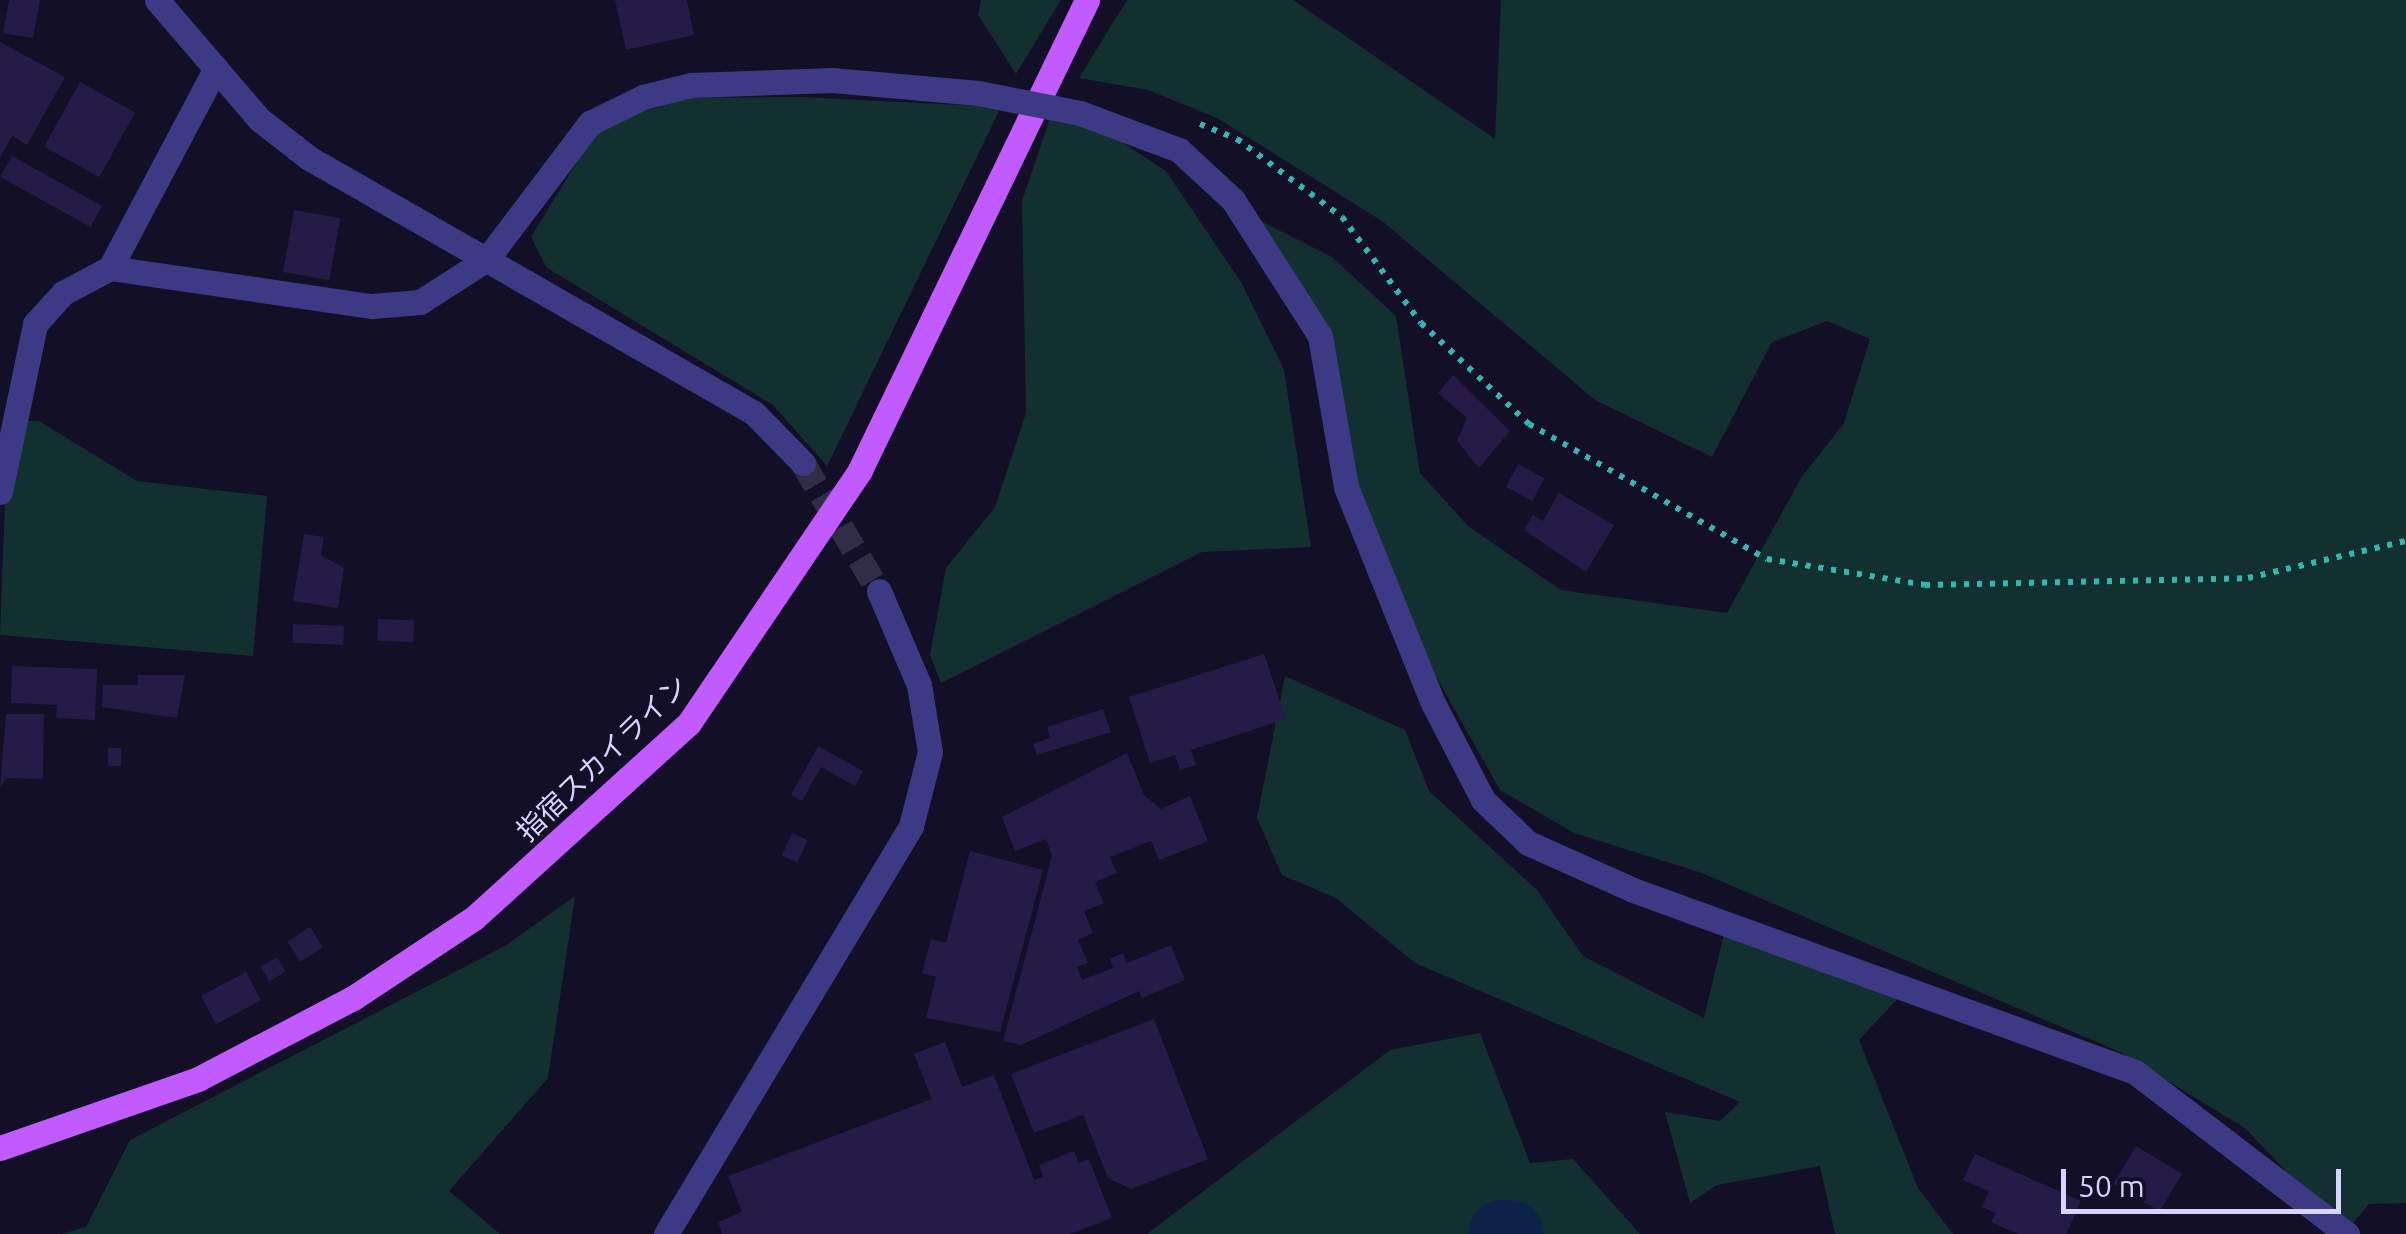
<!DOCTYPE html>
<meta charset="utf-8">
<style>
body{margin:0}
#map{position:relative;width:2406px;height:1234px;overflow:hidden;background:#130f26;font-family:Ubuntu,"Noto Sans JP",sans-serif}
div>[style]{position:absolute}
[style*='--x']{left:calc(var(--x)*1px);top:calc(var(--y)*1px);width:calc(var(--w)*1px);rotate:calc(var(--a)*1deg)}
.green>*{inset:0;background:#12302f}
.river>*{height:68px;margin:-34px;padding:0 34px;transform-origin:34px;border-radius:34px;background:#0c2248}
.building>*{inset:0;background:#241b47;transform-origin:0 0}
.minor-tunnel>*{height:25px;margin-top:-12.5px;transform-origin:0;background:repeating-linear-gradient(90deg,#312d47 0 25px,transparent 0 37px)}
.path>*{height:6px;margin-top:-3px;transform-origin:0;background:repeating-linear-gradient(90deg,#2fb8b0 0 5px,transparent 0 13px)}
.minor>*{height:25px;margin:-12.5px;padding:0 12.5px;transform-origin:12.5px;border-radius:12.5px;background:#3d3a85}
.major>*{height:25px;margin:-12.5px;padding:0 12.5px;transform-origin:12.5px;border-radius:12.5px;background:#c25bff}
.minor-bridge>*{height:25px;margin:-12.5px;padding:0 12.5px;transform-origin:12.5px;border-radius:12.5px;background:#3d3a85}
span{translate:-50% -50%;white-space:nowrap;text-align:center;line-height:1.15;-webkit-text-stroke:8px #130f26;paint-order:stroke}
.street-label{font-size:28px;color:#d9d4ff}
.scale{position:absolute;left:2061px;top:1169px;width:280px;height:45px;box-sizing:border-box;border:5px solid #d9d4ff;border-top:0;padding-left:12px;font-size:30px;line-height:35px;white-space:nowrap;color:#d9d4ff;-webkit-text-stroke:8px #130f26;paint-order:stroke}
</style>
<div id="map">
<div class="green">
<i style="clip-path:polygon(981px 0,1061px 0,1016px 74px,978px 15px)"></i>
<i style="clip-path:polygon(1127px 0,1293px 0,1495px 139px,1501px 0,2406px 0,2406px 1203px,2369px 1204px,2345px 1233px,2245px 1128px,2120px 1052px,1702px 873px,1574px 833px,1500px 790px,1402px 616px,1348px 492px,1319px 316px,1245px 213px,1332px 257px,1396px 316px,1420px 473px,1468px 526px,1561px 590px,1727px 613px,1801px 478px,1844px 423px,1870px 339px,1827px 321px,1772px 342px,1712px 457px,1595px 400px,1382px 221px,1217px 118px,1148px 90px,1079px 78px)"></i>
<i style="clip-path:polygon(802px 97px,1001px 107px,827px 466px,773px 405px,547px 268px,531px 237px,600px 124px,690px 98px)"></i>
<i style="clip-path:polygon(1050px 118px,1105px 131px,1166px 171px,1242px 284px,1284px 370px,1311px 547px,1202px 552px,941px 683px,930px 655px,946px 568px,995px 507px,1026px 413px,1022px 201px)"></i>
<i style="clip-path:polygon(8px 421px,39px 421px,137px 481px,267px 496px,253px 656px,0 635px)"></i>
<i style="clip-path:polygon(1285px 676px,1405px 730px,1429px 791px,1537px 890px,1583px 956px,1704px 1018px,1725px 929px,1903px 993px,1859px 1040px,1918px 1188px,1953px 1234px,1835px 1234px,1820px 1166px,1717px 1185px,1690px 1203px,1665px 1112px,1720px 1121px,1740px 1102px,1415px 963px,1336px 898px,1282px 875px,1257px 818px)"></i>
<i style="clip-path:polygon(575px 896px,548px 1078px,449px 1191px,500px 1234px,62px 1234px,86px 1227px,130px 1140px,505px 946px)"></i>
<i style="clip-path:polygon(1480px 1033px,1530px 1163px,1573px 1159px,1640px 1234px,1147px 1234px,1390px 1050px)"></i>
</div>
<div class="river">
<i style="--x:1502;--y:1234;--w:8;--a:0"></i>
</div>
<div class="building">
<i style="clip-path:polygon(9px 0,40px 0,33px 38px,3px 33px)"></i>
<i style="clip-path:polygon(615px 0,687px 0,694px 35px,626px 50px)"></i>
<i style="clip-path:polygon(0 42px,65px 77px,27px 145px,12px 136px,0 158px)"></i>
<i style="left:80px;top:82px;width:63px;height:74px;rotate:29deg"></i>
<i style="left:12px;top:156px;width:103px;height:24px;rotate:29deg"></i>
<i style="left:294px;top:210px;width:47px;height:63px;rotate:10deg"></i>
<i style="clip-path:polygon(1453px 375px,1510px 431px,1479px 468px,1457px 441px,1467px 418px,1438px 393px)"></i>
<i style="left:1518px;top:464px;width:30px;height:26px;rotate:28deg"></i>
<i style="clip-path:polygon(1559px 493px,1614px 525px,1586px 572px,1524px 530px,1533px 515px,1543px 521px)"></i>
<i style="clip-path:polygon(304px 534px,324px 537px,321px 555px,344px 568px,338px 608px,293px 601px)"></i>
<i style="left:378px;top:619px;width:36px;height:22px;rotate:2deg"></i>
<i style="left:293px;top:624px;width:51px;height:19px;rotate:2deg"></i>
<i style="clip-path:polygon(1264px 654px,1286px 719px,1191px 750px,1196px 765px,1180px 770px,1175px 755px,1150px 763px,1129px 697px)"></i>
<i style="clip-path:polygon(12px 666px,97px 669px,95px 720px,56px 718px,57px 705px,11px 703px)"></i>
<i style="clip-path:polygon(138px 675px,185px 675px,177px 718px,102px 707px,103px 685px,138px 685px)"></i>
<i style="clip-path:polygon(1103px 709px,1111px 732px,1037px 755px,1033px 744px,1050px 738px,1047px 727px)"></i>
<i style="clip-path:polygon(6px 714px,44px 714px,43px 779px,6px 778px,0 788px)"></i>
<i style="clip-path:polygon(818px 746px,863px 771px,855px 786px,821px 767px,802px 801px,791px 795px)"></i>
<i style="left:108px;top:748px;width:13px;height:18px"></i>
<i style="clip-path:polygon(1127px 753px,1144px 795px,1161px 809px,1190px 796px,1208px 841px,1159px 860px,1151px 841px,1110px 857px,1117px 873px,1095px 882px,1104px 903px,1084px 911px,1093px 933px,1078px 940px,1088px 963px,1077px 967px,1082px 980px,1113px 968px,1110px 959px,1123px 953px,1127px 963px,1171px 945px,1185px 980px,1142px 998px,1139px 991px,1021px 1045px,1003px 1041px,1052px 856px,1046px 839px,1015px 851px,1002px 817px)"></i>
<i style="left:792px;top:833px;width:17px;height:25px;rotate:24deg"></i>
<i style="clip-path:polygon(970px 851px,1043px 870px,1000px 1032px,926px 1018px,936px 977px,922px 973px,931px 939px,946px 943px)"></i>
<i style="left:310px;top:927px;width:24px;height:27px;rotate:57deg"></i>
<i style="left:277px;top:957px;width:17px;height:19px;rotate:59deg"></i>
<i style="left:246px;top:972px;width:32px;height:51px;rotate:62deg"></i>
<i style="clip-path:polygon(1154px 1019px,1208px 1159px,1131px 1189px,1108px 1178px,1083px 1115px,1034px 1133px,1011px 1074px)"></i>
<i style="clip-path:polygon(945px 1042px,962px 1087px,994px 1075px,1034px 1180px,1043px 1177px,1039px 1165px,1074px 1151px,1079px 1163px,1089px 1159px,1112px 1218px,1070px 1234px,722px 1234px,718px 1222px,742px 1212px,728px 1176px,932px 1099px,914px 1054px)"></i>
<i style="left:2136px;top:1146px;width:54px;height:44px;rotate:31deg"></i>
<i style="clip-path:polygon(1975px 1154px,2081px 1201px,2066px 1234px,2018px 1234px,1991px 1222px,1996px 1213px,1982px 1207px,1989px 1191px,1963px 1180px)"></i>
</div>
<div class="minor-tunnel">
<i style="--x:803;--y:463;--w:149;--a:59.3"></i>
</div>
<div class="path">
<i style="--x:1200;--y:124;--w:40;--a:22"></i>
<i style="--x:1237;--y:139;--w:131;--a:36.6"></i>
<i style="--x:1342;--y:217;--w:132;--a:53.3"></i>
<i style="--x:1421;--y:323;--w:148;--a:43.1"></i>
<i style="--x:1529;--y:424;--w:274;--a:29.6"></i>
<i style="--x:1767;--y:559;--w:160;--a:9.3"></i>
<i style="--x:1925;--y:585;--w:323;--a:-1.2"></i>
<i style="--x:2248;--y:578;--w:162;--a:-13.2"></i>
</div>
<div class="minor">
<i style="--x:157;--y:0;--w:158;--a:49.4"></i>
<i style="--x:260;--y:120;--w:62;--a:37.8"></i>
<i style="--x:309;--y:158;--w:513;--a:29.81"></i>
<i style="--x:754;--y:413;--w:70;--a:45.6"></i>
<i style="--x:1080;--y:113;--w:106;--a:20.5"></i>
<i style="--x:1179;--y:150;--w:74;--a:42.8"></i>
<i style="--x:1233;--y:200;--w:161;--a:57.4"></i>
<i style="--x:1320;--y:336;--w:153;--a:80.2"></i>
<i style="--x:1346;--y:487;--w:233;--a:68.1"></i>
<i style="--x:1433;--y:703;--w:109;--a:62.7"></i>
<i style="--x:1483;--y:800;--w:62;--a:43.7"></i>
<i style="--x:1528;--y:843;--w:115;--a:24.1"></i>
<i style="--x:1633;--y:890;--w:534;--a:19.93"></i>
<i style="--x:2135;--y:1072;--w:267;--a:37.4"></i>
<i style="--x:110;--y:268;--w:226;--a:-62.1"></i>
<i style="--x:0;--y:492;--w:172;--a:-78.2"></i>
<i style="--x:35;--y:324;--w:42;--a:-47.9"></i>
<i style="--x:63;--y:293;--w:53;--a:-28"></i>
<i style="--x:110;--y:268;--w:265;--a:8.3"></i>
<i style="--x:372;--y:306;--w:48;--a:-4.8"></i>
<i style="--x:420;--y:302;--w:80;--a:-32.7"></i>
<i style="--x:487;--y:259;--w:171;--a:-52.9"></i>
<i style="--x:590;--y:123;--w:59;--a:-26.1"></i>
<i style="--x:643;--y:97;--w:49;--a:-14"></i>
<i style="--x:691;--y:85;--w:141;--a:-2"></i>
<i style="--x:832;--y:80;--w:147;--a:5.1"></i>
<i style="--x:666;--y:1234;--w:476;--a:-59"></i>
<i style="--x:911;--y:826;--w:76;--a:-75.6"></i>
<i style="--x:930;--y:752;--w:68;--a:-99.3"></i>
<i style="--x:919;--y:685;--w:102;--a:-113.1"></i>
</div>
<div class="major">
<i style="--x:0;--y:1148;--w:210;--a:-19.2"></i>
<i style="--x:198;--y:1079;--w:175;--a:-27.6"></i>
<i style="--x:353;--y:998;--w:145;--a:-33.5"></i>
<i style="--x:474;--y:918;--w:290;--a:-42.2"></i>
<i style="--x:689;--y:723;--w:305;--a:-55.9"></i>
<i style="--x:860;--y:470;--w:522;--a:-64.22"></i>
</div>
<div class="minor-bridge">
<i style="--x:978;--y:93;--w:104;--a:11.1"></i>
</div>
<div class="street-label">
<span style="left:602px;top:758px;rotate:-44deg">指宿スカイライン</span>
</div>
<div class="scale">50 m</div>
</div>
